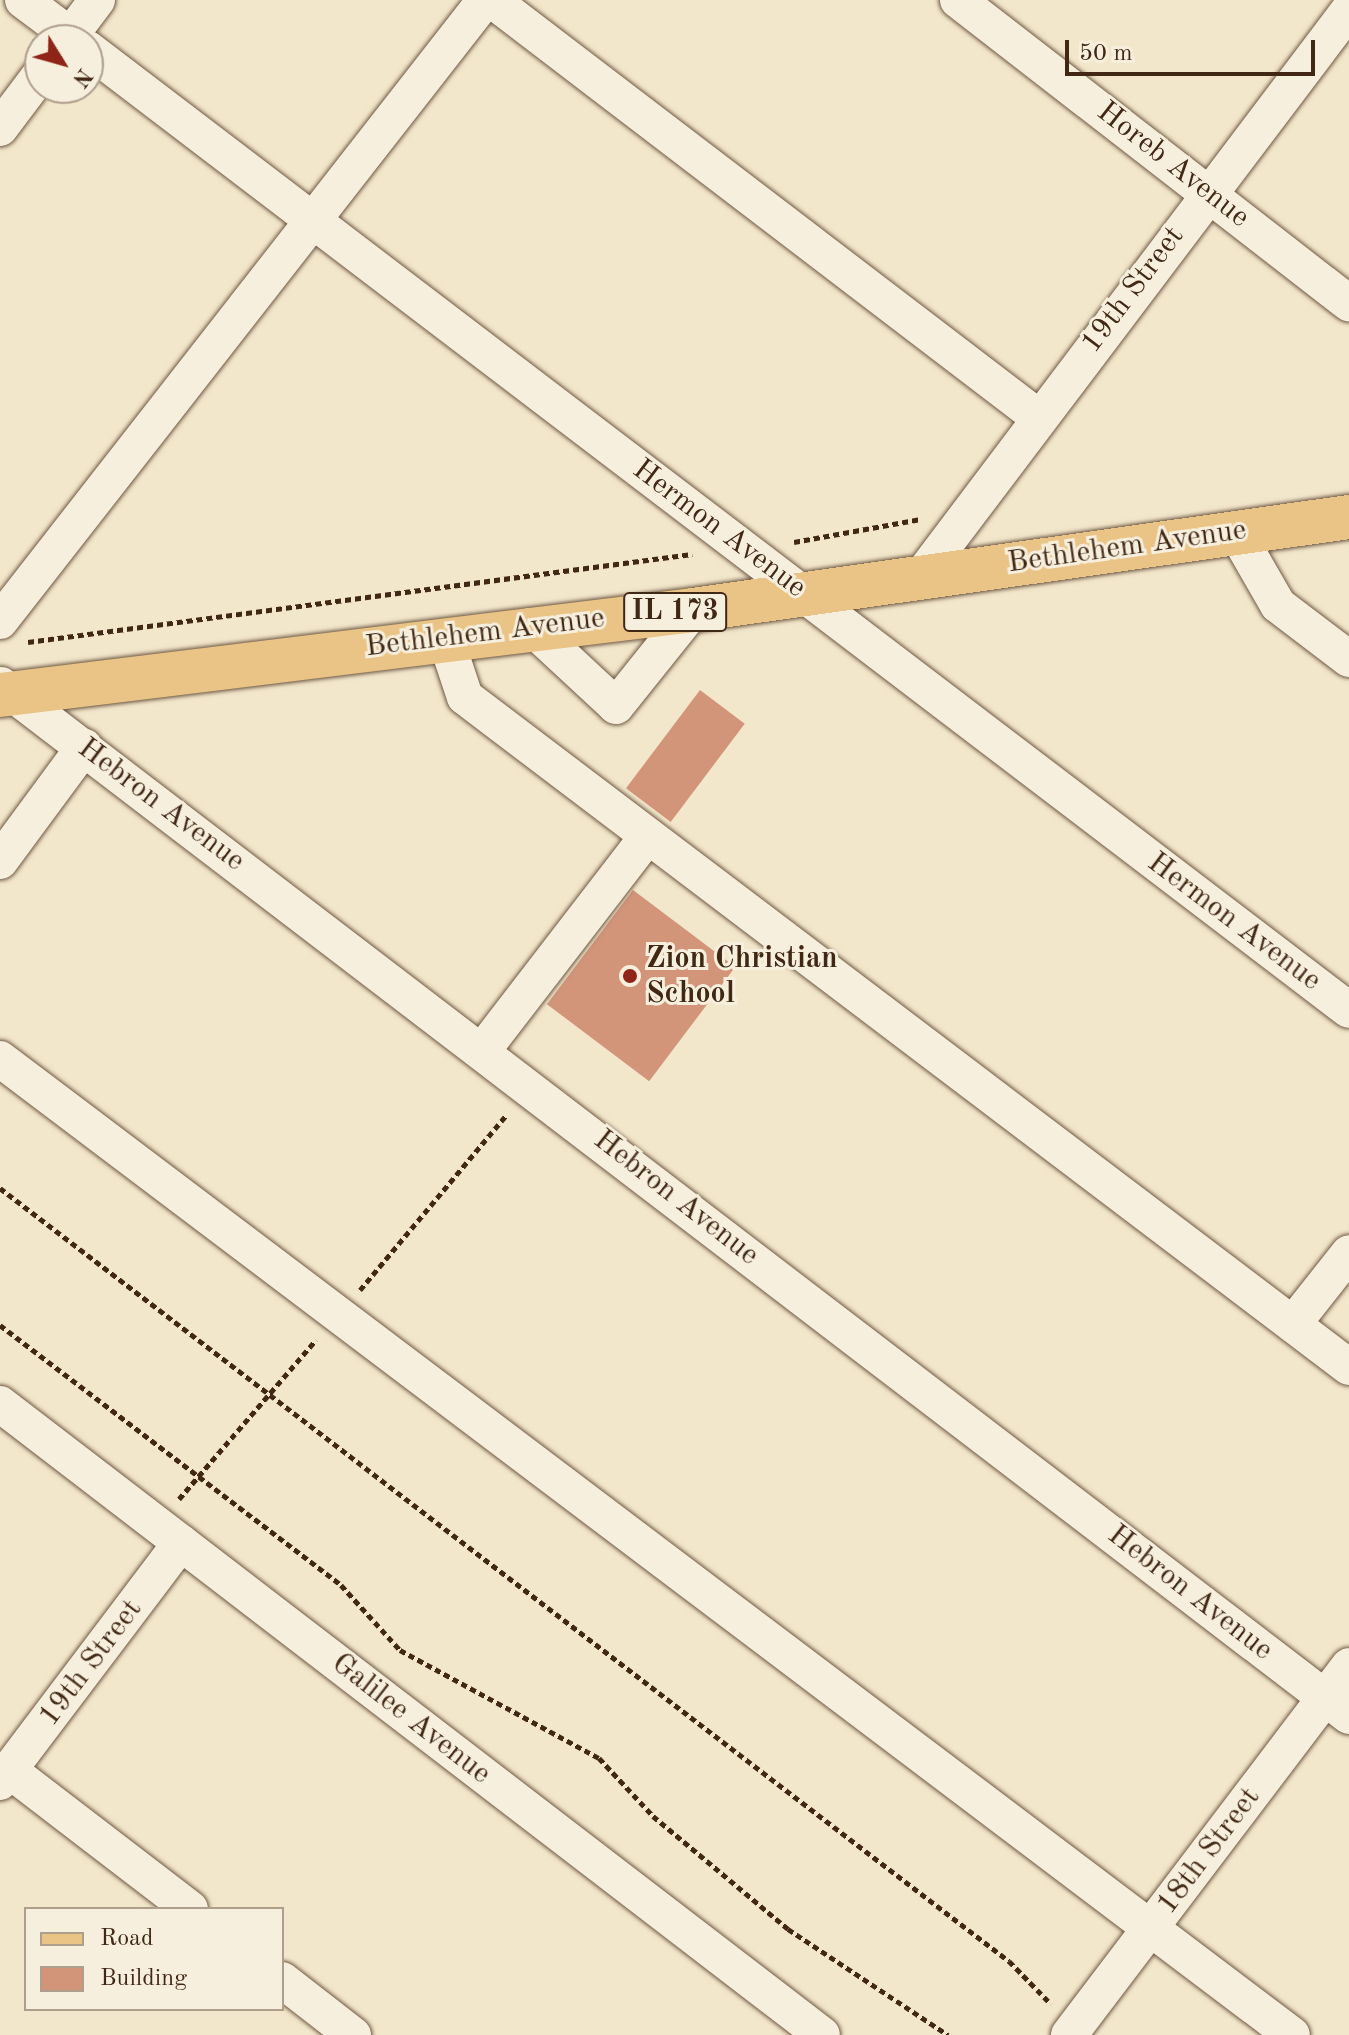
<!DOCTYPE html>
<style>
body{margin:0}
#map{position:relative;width:1349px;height:2035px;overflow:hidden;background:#f3e7cb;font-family:"Old Standard TT",serif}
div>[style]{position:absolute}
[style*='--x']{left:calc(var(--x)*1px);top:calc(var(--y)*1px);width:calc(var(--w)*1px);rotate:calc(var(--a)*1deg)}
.building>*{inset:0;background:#d2957a;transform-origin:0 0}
.path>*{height:5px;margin-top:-2.5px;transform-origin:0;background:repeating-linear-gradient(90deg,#412815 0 6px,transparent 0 10px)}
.roads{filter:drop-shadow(0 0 2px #6e5842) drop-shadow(0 0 2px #6e5842)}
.minor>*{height:36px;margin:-18px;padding:0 18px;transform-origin:18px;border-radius:18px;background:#f7efdd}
.major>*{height:44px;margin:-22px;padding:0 22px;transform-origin:22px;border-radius:22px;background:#eac486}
.dots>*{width:22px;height:22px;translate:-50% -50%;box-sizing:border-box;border:4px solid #f7efdd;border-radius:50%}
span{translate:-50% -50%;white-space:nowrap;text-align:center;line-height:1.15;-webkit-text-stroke:6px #f7efdd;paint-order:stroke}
.shield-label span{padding:2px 6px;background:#f7efdd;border:2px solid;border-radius:6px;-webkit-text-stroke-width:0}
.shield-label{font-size:28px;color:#412815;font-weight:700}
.street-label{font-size:30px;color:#412815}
.poi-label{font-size:30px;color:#412815;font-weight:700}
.left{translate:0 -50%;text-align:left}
.legend{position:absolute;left:24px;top:1907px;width:260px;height:104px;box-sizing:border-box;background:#f7efdd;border:2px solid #ae9f8d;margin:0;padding:10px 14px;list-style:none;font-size:24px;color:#412815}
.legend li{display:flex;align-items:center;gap:16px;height:40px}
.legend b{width:40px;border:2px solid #ae9f8d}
.north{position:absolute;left:24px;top:24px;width:80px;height:80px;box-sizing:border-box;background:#f7efdd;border:2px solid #ae9f8d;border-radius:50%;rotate:127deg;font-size:22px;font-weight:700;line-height:32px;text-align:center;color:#412815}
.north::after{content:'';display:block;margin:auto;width:28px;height:36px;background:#8f2418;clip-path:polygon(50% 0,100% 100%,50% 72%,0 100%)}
.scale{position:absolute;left:1065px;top:40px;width:250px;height:36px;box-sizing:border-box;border:4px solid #412815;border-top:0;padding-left:10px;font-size:24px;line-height:28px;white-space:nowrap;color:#412815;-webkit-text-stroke:6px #f7efdd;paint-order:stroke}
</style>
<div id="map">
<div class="building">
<i style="left:700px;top:690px;width:56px;height:123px;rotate:37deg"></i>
<i style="left:633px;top:890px;width:128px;height:143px;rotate:37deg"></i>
</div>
<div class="path">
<i style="--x:794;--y:542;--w:129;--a:-10.3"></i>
<i style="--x:28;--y:642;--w:670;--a:-7.55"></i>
<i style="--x:0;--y:1188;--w:1271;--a:37.46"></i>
<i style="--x:1009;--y:1961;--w:60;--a:45.7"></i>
<i style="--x:360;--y:1290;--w:229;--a:-50.1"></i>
<i style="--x:0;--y:1325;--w:429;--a:37.3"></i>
<i style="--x:341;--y:1585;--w:88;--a:47.8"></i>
<i style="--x:400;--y:1650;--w:226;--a:28.5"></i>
<i style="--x:599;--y:1758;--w:79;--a:47"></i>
<i style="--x:653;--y:1816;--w:176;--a:39.9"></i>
<i style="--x:788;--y:1929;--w:192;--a:33.5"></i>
<i style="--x:179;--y:1499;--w:210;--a:-49.3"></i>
</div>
<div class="roads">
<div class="minor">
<i style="--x:23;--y:0;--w:66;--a:37"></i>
<i style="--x:492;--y:0;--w:687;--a:37.37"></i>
<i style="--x:958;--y:0;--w:495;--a:37.8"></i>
<i style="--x:67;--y:40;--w:50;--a:-53.1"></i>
<i style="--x:88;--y:49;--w:1585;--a:37.31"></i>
<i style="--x:0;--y:128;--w:66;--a:-53"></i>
<i style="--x:1236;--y:532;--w:84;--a:60.1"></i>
<i style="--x:1278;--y:605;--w:89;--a:37.3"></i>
<i style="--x:922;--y:575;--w:708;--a:-52.92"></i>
<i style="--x:0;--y:621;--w:788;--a:-52.01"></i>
<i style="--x:530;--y:626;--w:117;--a:42.9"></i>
<i style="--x:616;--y:706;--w:123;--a:-51.3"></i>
<i style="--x:445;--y:637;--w:63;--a:71.6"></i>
<i style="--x:465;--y:697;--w:1109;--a:37.16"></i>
<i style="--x:1;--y:685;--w:1697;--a:37.41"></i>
<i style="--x:0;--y:861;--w:142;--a:-53.6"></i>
<i style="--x:483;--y:1050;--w:270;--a:-52.4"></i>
<i style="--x:0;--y:1059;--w:1619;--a:37.07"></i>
<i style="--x:1293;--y:1324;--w:90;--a:-51.7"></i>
<i style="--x:0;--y:1404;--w:1036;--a:37.51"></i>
<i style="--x:9;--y:1770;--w:228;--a:37.5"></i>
<i style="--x:0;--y:1782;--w:300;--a:-52.9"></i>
<i style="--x:282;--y:1980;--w:90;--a:37.8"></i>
<i style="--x:1069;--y:2035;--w:463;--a:-52.8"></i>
</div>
<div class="major">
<i style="--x:0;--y:695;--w:698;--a:-6.99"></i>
<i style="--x:693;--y:610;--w:663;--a:-8.07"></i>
</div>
</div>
<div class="dots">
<i style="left:630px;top:976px;background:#8f2418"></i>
</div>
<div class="shield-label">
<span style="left:675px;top:612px">IL 173</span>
</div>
<div class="street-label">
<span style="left:1173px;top:165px;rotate:38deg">Horeb Avenue</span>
<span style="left:1133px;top:290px;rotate:-53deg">19th Street</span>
<span style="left:719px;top:529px;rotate:37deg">Hermon Avenue</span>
<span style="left:1127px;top:547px;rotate:-8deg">Bethlehem Avenue</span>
<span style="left:485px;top:633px;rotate:-7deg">Bethlehem Avenue</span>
<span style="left:161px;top:805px;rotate:37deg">Hebron Avenue</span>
<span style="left:1234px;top:922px;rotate:37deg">Hermon Avenue</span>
<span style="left:676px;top:1198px;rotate:38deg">Hebron Avenue</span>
<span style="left:1190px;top:1593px;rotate:38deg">Hebron Avenue</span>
<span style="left:91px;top:1663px;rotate:-53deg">19th Street</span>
<span style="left:411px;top:1719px;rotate:38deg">Galilee Avenue</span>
<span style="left:1209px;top:1851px;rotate:-53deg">18th Street</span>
</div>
<div class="poi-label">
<span class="left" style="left:646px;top:976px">Zion Christian<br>School</span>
</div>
<ul class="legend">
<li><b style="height:10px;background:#eac486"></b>Road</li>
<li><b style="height:22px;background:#d2957a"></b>Building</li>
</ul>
<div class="north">N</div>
<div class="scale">50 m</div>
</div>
